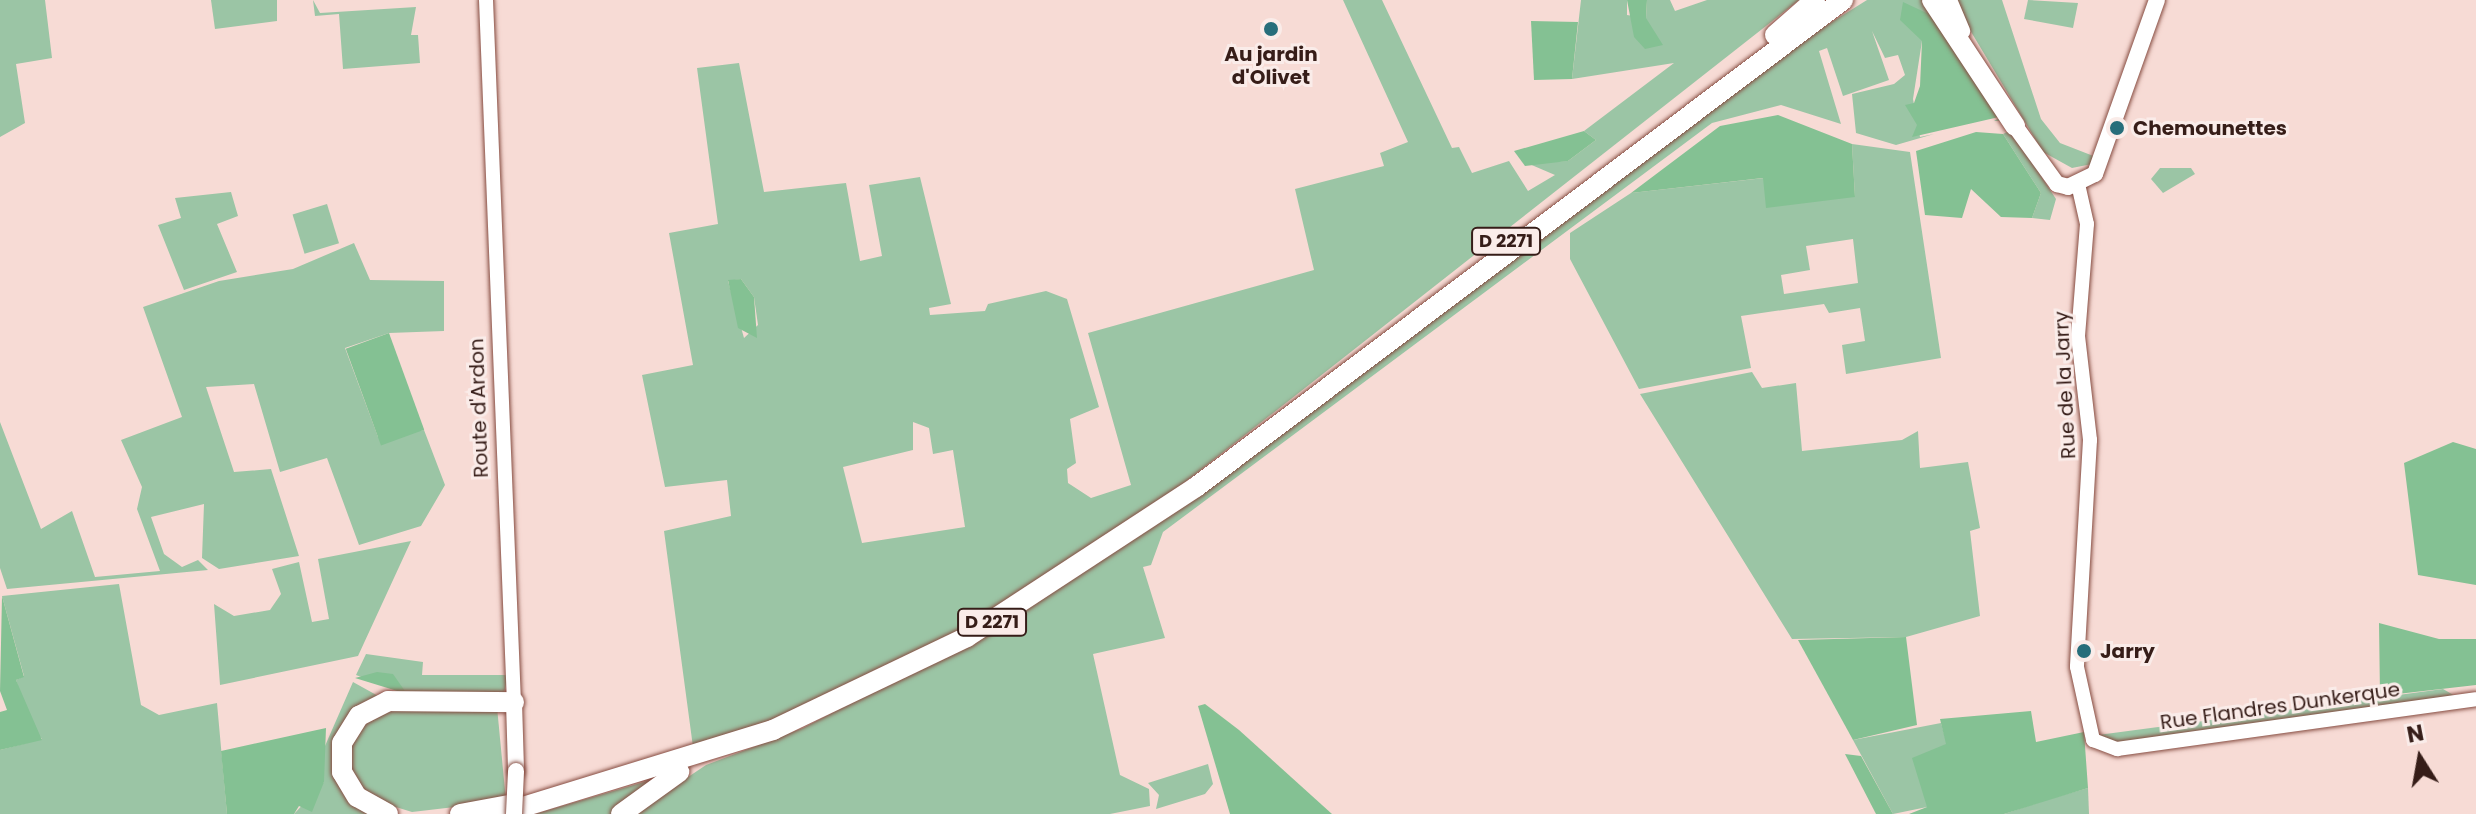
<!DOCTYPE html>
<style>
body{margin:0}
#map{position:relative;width:2476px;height:814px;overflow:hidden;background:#f7dbd5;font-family:Poppins,sans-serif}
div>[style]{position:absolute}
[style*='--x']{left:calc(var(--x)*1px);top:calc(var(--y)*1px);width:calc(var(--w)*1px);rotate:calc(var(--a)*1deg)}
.green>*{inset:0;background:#9bc5a5;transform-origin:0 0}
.forest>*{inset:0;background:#84c193;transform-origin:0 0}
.roads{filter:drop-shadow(0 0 2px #864c41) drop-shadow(0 0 2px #864c41)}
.minor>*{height:14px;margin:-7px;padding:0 7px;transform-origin:7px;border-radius:7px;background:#fff}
.major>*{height:16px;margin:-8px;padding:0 8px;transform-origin:8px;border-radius:8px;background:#fff}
.highway>*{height:20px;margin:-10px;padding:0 10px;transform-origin:10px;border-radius:10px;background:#fff}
.bridges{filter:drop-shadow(0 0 2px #864c41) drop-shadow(0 0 2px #864c41)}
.major-bridge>*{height:16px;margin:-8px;padding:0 8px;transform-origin:8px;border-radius:8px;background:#fff}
.dots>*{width:22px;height:22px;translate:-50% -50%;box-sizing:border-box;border:4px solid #faece9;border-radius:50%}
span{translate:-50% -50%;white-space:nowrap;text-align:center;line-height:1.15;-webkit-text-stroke:6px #faece9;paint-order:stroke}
.shield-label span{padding:2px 6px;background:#faece9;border:2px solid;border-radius:6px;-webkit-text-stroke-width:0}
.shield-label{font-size:18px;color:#361d18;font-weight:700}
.poi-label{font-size:20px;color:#361d18;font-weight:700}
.left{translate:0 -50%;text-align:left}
.street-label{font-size:20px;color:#361d18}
.north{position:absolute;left:2380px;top:718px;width:80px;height:80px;-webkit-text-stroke:6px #faece9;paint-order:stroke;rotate:349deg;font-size:22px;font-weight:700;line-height:32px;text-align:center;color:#361d18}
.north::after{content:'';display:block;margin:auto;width:28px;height:36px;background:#361d18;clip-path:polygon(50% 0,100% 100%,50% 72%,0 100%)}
</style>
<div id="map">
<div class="green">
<i style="clip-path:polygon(0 0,45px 0,52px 58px,16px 64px,25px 123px,0 137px)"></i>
<i style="clip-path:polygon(211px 0,277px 0,277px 21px,215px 29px)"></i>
<i style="clip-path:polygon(313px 0,320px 13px,416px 7px,411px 35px,418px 35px,420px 63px,343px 69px,339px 14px,315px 16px)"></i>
<i style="clip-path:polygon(evenodd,1343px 0,1382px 0,1452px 148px,1459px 147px,1472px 173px,1509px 161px,1528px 191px,1555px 175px,1527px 163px,1568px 161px,1596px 140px,1584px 131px,1674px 63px,1572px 79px,1581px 0,1627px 0,1627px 15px,1646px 18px,1647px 0,1670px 0,1675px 11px,1707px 0,1799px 0,1133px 523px,935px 646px,773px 722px,693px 747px,664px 531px,731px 516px,727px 480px,665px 487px,642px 375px,693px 365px,669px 233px,718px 224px,697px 68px,739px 63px,764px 192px,846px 183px,860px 261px,882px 256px,869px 185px,920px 177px,951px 304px,929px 308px,930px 315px,985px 311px,988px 304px,1046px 291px,1067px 299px,1099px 407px,1070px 419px,1076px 463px,1067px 469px,1068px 483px,1091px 498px,1131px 485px,1088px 333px,1314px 270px,1295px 189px,1384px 166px,1380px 153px,1408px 142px,1343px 0,741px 279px,754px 297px,758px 325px,744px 338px,728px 281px,741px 279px,1343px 0,913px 422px,929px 428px,933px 454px,953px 450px,965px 527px,862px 543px,843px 467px,913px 450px,913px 422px)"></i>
<i style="clip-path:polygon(1923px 0,2004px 121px,1994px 121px,1999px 118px,1922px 41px,1913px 99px,1920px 137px,1934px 134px,1896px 145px,1856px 133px,1852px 94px,1894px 84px,1905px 75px,1898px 55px,1885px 58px,1872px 31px,1889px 80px,1843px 96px,1827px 48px,1819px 51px,1841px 124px,1781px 105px,1712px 123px,1163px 532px,1151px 565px,1143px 567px,1165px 638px,1093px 654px,1120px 775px,1149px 789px,1150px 806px,1110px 814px,633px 814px,706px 765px,803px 728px,995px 629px,1827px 25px,1867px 0)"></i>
<i style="clip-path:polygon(1952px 0,2002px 0,2041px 119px,2060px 143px,2096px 157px,2092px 164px,2072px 168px,2043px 152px)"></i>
<i style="clip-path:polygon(2028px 0,2078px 3px,2073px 28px,2024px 19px)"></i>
<i style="clip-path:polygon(2011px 130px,2056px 199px,2050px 220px,2032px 218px,2041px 193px,2003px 134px)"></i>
<i style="clip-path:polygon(evenodd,1852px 144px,1910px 152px,1941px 358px,1846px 374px,1842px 345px,1865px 341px,1860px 308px,1829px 313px,1824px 304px,1741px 316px,1751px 368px,1639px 389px,1570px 259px,1570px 233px,1631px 193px,1764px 178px,1766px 189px,1855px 197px,1852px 144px,1853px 239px,1858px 283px,1784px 294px,1781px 275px,1810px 270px,1806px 246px,1853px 239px)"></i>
<i style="clip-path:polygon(2160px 168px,2191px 168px,2195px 174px,2163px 193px,2151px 179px)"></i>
<i style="clip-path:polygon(231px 192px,238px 216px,217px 224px,237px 272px,184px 290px,158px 225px,181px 218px,175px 198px)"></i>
<i style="left:327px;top:204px;width:41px;height:36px;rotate:73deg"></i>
<i style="clip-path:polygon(354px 243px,370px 280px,444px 281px,444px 331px,389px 333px,345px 348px,378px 437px,424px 430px,445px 485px,421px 526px,359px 545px,327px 458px,280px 472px,254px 384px,206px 387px,234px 472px,271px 469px,299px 556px,219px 569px,202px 558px,204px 504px,151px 517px,164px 554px,182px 567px,198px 560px,208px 570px,7px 589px,0 568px,0 422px,41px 529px,72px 511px,95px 577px,160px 571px,137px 509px,142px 487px,121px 440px,182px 417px,143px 307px,219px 281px,293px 269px)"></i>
<i style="clip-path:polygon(1752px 372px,1762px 388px,1796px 383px,1802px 451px,1902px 440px,1918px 431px,1920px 468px,1968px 462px,1980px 528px,1970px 531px,1980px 616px,1906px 637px,1792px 639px,1640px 394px)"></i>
<i style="clip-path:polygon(411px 541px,358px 656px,220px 685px,214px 604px,234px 616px,270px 610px,281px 594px,272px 569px,299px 562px,312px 622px,329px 619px,318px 559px)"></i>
<i style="clip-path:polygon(119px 584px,141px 705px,159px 715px,217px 703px,227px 814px,0 814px,0 750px,42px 739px,30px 725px,16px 680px,24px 676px,2px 596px)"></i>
<i style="clip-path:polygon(366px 654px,423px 662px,422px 675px,508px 675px,504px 693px,407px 694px,356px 675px)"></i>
<i style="clip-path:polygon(353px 682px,380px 697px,337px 745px,378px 814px,294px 814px,324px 782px,321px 755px)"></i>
<i style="clip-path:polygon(2443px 689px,2457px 697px,2117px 743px,2098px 735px)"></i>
<i style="clip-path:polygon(395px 706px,497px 707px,506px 801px,412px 812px,373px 800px,350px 773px,348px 745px,360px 722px)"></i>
<i style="clip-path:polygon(1941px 723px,1947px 744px,1927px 807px,1893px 814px,1853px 740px)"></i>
<i style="clip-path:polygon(1208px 764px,1213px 784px,1205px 794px,1156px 809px,1159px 795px,1148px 783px)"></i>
<i style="clip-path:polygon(661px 777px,617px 814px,535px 814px)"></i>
<i style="clip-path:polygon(2088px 788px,2089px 814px,2004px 814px,2046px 800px)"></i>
</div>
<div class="forest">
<i style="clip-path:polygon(1627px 0,1647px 0,1646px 18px,1663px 45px,1645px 49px,1634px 37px)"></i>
<i style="clip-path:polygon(1903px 2px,1933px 16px,1999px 117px,1912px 137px,1917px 125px,1905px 105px,1914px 103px,1920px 86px,1922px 41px,1900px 20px)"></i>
<i style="clip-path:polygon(1531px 21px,1578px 22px,1572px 79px,1534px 80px)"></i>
<i style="clip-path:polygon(1778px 115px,1852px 144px,1855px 197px,1766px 208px,1763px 178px,1631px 193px,1720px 126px)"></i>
<i style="clip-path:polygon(1584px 131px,1596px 140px,1568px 161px,1525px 166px,1514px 151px)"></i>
<i style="clip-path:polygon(1976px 132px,2003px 134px,2041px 193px,2032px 218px,2001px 217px,1971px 189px,1962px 218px,1925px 215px,1916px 151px)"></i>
<i style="clip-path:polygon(741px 279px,754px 297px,757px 338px,738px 328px,728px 280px)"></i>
<i style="left:389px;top:333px;width:103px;height:46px;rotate:70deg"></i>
<i style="clip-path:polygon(2453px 442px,2476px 449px,2476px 585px,2418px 575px,2404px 463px)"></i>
<i style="clip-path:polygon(2px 596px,24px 677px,16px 680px,42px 740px,0 750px,0 712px,7px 710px,0 691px)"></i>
<i style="clip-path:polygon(2379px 623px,2439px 639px,2476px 639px,2476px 685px,2380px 696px)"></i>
<i style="clip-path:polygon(1906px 637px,1917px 725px,1853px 740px,1798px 640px)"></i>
<i style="clip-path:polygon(377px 672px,393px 674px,407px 694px,355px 678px)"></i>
<i style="clip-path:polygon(1205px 704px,1239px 730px,1332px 814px,1230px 814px,1198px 706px)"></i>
<i style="clip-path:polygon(2031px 711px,2036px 742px,2084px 732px,2088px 788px,2004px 814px,1909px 814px,1927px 807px,1912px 758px,1946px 744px,1940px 719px)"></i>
<i style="clip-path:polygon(326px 728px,324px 782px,312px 812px,299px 806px,294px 814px,227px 814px,221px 751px)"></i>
<i style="clip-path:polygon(1845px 754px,1861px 756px,1893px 814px,1876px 814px)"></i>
</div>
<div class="roads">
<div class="minor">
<i style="--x:486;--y:0;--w:703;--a:87.72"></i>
<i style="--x:2078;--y:184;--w:41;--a:77.3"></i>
<i style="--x:2087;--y:224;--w:112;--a:94.6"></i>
<i style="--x:2078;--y:336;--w:105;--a:83.4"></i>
<i style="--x:2090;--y:440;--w:227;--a:93.3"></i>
<i style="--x:2077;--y:667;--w:75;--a:77.6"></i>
<i style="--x:2093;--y:740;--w:26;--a:21"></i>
<i style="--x:2117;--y:749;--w:362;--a:-7.9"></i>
</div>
<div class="major">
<i style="--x:1949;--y:0;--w:34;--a:67"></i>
<i style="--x:2015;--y:126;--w:72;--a:54.1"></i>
<i style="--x:2057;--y:184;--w:11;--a:15"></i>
<i style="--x:2068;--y:187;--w:30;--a:-26"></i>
<i style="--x:2095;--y:174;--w:185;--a:-70.4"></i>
<i style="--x:514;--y:702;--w:69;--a:88.3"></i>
</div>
<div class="highway">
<i style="--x:1932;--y:0;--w:151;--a:56.6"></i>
<i style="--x:1775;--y:35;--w:53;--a:-41.2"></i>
<i style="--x:388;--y:814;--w:35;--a:-151"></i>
<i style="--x:357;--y:797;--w:29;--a:-121"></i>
<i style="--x:342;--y:772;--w:29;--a:-90"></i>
<i style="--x:342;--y:743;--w:32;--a:-58"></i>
<i style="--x:359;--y:716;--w:33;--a:-27"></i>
<i style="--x:388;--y:701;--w:126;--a:0.5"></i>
<i style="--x:460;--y:814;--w:55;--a:-10.5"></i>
<i style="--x:500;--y:814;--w:286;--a:-17.1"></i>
<i style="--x:773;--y:730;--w:215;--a:-25.6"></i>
<i style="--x:967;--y:637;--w:274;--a:-33.2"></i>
<i style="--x:1196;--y:487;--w:810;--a:-36.97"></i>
<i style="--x:621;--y:814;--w:72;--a:-35.9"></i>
</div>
</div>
<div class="bridges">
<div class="major-bridge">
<i style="--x:514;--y:814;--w:43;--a:-87.3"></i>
</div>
</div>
<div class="dots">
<i style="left:1271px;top:29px;background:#276e7b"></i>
<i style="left:2117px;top:128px;background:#276e7b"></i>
<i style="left:2084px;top:651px;background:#276e7b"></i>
</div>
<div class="shield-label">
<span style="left:1506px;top:241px">D 2271</span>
<span style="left:992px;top:622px">D 2271</span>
</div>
<div class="poi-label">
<span style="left:1271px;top:66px">Au jardin<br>d'Olivet</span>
<span class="left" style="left:2133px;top:128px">Chemounettes</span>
<span class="left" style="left:2100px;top:651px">Jarry</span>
</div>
<div class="street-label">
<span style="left:2065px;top:385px;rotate:-93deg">Rue de la Jarry</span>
<span style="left:479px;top:408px;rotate:-92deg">Route d'Ardon</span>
<span style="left:2280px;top:706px;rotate:-8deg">Rue Flandres Dunkerque</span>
</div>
<div class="north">N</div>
</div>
